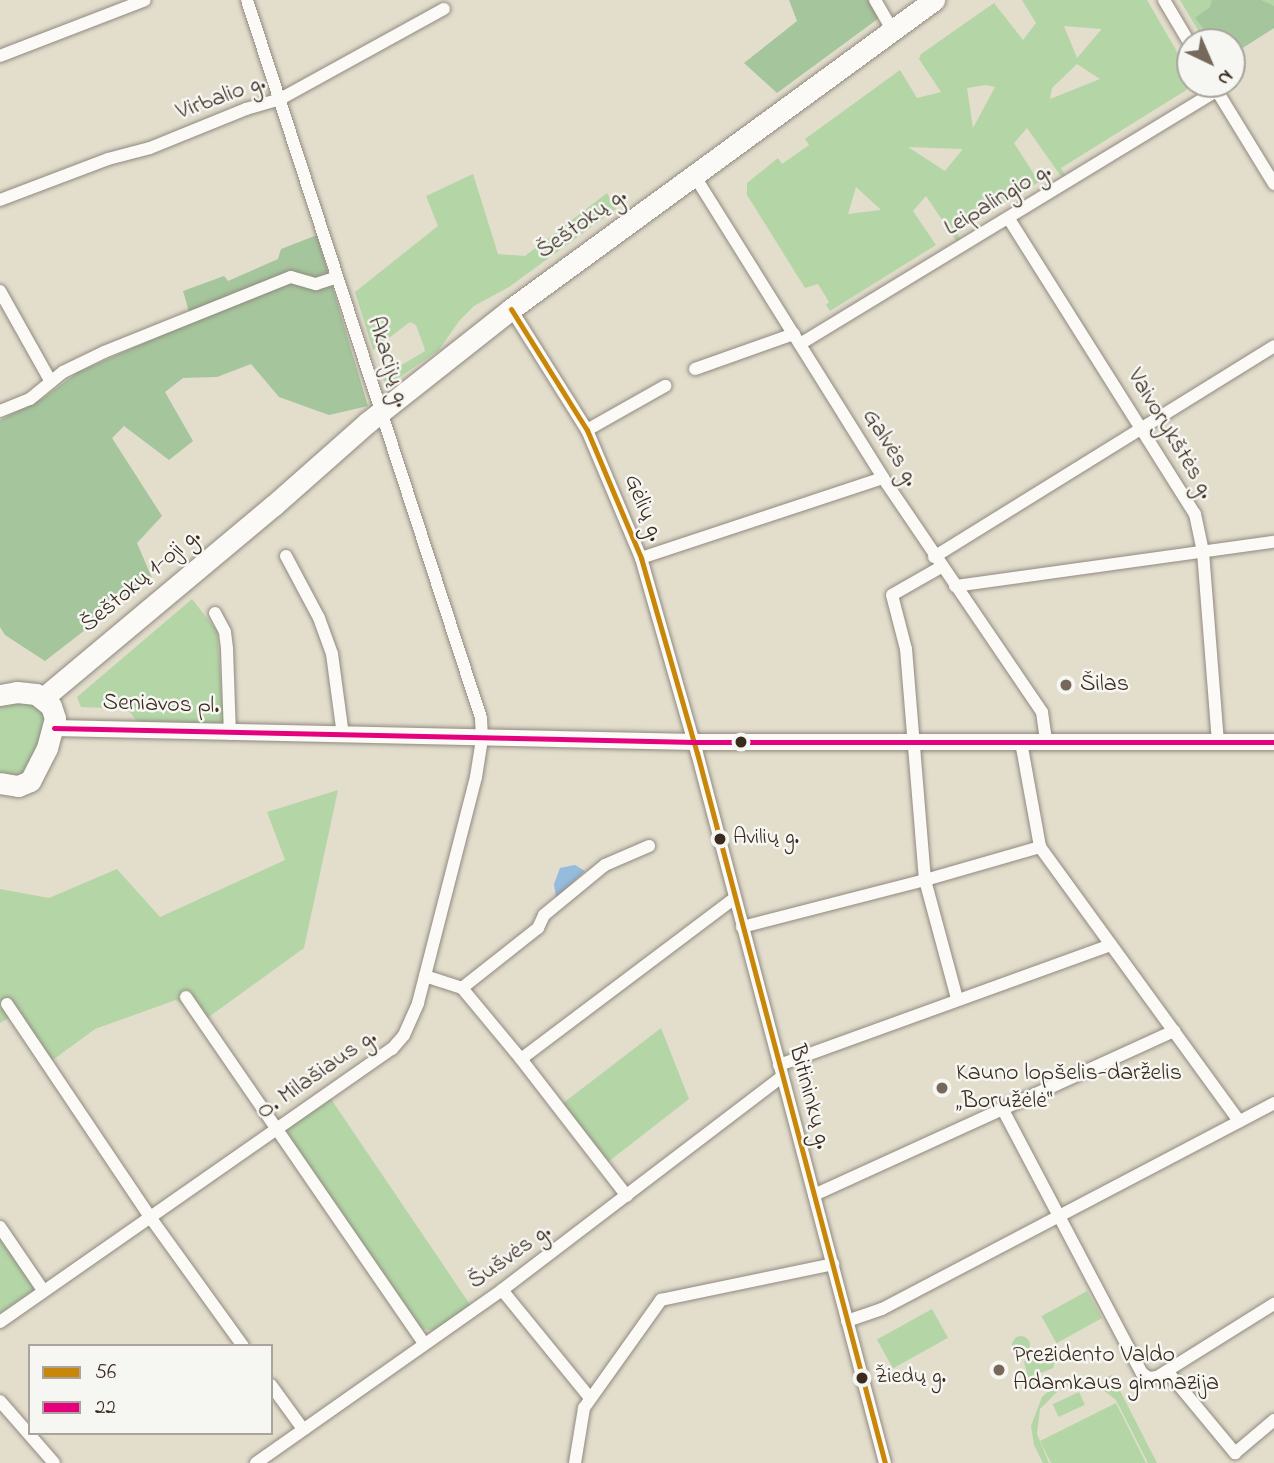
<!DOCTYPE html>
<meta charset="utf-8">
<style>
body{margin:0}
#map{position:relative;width:1274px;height:1463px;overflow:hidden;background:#e3ddcc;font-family:"Indie Flower",sans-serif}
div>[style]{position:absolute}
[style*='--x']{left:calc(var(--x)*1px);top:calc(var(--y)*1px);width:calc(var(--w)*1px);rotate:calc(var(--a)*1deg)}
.green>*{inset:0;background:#b4d6a7;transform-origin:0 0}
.round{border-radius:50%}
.forest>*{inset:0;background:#a5c59c}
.water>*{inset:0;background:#95bbdd}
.roads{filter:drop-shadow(0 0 2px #908a80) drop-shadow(0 0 2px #908a80)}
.minor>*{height:12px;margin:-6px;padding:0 6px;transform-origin:6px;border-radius:6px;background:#fbfaf7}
.tertiary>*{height:16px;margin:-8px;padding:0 8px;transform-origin:8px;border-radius:8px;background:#fbfaf7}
.primary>*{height:21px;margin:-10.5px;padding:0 10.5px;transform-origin:10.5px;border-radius:10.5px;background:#fbfaf7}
.bus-1>*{height:5px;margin:-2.5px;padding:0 2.5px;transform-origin:2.5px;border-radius:2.5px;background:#c88708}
.bus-2>*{height:5px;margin:-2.5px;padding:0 2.5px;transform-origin:2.5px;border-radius:2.5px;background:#e5007d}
.dots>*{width:19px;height:19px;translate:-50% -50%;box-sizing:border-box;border:4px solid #f6f6f2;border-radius:50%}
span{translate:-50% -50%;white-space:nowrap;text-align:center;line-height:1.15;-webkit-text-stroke:5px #f6f6f2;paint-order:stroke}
.bus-label{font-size:22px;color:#3b2a1e}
.left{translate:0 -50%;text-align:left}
.street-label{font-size:24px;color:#3b2a1e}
.poi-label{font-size:24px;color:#3b2a1e}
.legend{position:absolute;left:28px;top:1344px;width:245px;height:91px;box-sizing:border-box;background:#f6f6f2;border:2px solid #aba49d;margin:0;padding:9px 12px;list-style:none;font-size:21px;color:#3b2a1e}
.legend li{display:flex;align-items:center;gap:14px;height:35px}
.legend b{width:35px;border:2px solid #aba49d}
.north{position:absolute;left:1176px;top:28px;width:70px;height:70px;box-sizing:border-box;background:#f6f6f2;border:2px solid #aba49d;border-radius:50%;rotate:136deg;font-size:19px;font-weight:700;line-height:28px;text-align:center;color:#3b2a1e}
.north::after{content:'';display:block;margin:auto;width:24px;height:32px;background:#76695b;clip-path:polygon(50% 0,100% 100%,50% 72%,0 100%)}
</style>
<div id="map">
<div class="green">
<i style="clip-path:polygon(evenodd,1022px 0,1147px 0,1190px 74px,1190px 84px,1196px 84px,1061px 168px,1066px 177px,1060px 175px,1027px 128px,1014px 143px,1039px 182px,957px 232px,961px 241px,957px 242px,926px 196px,913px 211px,936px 245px,830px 311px,826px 305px,829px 302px,818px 284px,805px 288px,747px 195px,747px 183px,778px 158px,782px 164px,809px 145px,805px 139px,900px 70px,917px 98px,941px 92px,919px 59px,921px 54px,994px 3px,1023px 40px,1036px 23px,1022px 0,1064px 26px,1101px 29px,1101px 30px,1077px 58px,1064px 26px,1022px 0,1077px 64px,1100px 79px,1050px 99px,1052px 88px,1077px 64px,1022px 0,986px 85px,995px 87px,973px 128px,967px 88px,986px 85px,1022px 0,908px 147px,962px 149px,962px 150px,945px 171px,908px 147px,1022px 0,856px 187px,880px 209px,880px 210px,848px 214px,856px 187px)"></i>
<i style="clip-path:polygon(1180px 0,1274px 0,1274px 28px,1232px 54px,1232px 42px,1205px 42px)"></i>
<i style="clip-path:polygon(473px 174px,498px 254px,525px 256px,607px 193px,616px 209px,509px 287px,474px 306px,459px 321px,439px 350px,387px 386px,382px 377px,425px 351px,424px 347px,416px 325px,410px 322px,373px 350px,355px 292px,438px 226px,426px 196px)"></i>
<i style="clip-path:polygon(192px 599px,217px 631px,224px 725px,138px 722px,127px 709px,81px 707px,77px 697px)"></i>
<i style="clip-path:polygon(29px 697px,48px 718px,26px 774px,0 778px,0 701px)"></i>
<i style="clip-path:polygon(338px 790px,304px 948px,206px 1019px,176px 1000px,95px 1029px,50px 1062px,20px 1011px,0 1023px,0 889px,49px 898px,117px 869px,160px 917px,285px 860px,267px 812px)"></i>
<i style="clip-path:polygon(661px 1028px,689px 1099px,608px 1162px,562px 1104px)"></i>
<i style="clip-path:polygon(331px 1099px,471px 1306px,436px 1331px,422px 1329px,286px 1135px,289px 1127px)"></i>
<i style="clip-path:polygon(0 1233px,34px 1282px,33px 1291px,0 1313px)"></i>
<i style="left:1087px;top:1291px;width:31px;height:52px;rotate:61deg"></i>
<i style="left:932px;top:1309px;width:33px;height:63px;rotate:61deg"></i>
<i class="round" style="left:1012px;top:1336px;width:18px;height:18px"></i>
<i style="clip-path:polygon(1058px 1354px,1053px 1368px,1028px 1378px,1024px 1361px)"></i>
<i style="clip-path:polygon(1112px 1375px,1157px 1463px,1148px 1463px,1116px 1400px,1102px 1389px,1081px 1383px,1061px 1388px,1040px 1409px,1037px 1434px,1049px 1463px,1043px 1463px,1034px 1445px,1031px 1426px,1042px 1397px,1058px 1383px,1068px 1379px,1093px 1379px,1108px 1386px,1105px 1378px)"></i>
<i style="left:1079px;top:1392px;width:14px;height:29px;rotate:65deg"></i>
<i style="clip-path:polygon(1116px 1403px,1146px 1463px,1051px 1463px,1040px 1441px)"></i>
</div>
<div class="forest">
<i style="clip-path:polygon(789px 0,868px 0,879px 18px,777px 93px,744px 63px,797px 21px)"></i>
<i style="clip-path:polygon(1212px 0,1261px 0,1274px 6px,1274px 28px,1241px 49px,1232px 47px,1232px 42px,1214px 42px,1195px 18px,1210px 7px)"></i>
<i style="clip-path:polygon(317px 235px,368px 406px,329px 415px,279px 397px,251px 364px,217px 377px,183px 378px,165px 392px,193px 441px,169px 460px,124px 426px,112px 438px,162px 516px,137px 543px,152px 578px,45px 661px,5px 635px,0 627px,0 420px,42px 399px,78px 372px,192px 322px,183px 291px,224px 276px,228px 281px,278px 259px,281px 249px)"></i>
</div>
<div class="water">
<i style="clip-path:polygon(575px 865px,585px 871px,556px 898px,554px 884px,560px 868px)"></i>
</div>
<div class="roads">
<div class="minor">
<i style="--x:875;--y:0;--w:36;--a:60"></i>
<i style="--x:1164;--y:0;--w:51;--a:59.4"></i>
<i style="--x:0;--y:56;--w:155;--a:-21.1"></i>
<i style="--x:1214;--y:86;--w:115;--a:58.5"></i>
<i style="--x:694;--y:175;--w:357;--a:58"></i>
<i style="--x:883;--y:478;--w:283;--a:55.8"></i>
<i style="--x:1042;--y:712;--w:30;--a:82"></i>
<i style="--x:0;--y:200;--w:116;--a:-20.8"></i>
<i style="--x:108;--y:159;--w:43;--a:-14.7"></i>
<i style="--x:150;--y:148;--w:104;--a:-22.1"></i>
<i style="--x:246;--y:109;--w:35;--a:-16"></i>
<i style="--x:280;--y:99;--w:187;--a:-28.8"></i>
<i style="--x:1009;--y:219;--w:349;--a:57.8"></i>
<i style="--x:1195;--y:514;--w:39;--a:78"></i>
<i style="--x:1203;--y:552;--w:190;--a:85.5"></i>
<i style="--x:0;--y:291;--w:104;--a:60.7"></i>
<i style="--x:511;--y:309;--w:143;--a:57.9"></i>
<i style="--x:587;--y:430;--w:139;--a:67.1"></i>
<i style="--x:641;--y:558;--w:203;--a:74"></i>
<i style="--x:697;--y:753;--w:734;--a:75.17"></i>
<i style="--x:800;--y:344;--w:488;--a:-31.3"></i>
<i style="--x:695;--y:369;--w:105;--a:-19.5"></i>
<i style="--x:0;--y:411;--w:32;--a:-22"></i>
<i style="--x:30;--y:399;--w:43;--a:-39.3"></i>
<i style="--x:63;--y:372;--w:46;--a:-26"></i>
<i style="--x:104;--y:352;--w:201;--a:-21.9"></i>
<i style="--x:291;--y:277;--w:26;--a:16"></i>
<i style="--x:316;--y:284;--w:22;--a:-18"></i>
<i style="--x:587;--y:430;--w:90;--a:-29.4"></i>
<i style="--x:286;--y:556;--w:70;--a:62"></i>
<i style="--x:319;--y:618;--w:38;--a:70"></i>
<i style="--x:332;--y:654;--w:82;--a:82.3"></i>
<i style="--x:934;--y:557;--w:400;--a:-31.8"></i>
<i style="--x:641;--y:558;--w:255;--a:-18.3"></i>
<i style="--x:941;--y:567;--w:56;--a:150.3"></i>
<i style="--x:892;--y:595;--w:56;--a:75.5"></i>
<i style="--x:906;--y:649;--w:232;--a:85.3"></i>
<i style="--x:925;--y:880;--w:123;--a:74.9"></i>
<i style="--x:955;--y:586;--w:322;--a:-7.9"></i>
<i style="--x:215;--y:613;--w:21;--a:62"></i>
<i style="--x:225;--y:632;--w:17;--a:83"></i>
<i style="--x:227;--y:649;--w:85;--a:88"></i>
<i style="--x:1021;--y:742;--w:107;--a:79.7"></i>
<i style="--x:1040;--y:847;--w:339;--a:54"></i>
<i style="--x:742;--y:927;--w:189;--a:-14.4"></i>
<i style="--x:925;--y:880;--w:120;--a:-16"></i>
<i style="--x:425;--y:976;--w:39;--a:18"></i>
<i style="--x:462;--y:988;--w:92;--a:50.3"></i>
<i style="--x:521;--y:1059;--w:173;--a:52.3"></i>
<i style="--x:462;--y:988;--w:97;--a:-38.3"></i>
<i style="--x:538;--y:928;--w:14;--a:-65"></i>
<i style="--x:544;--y:915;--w:79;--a:-39.3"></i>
<i style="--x:605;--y:865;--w:48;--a:-23.4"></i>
<i style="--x:186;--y:997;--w:420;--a:55.5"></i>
<i style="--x:7;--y:1004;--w:257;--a:56.1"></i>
<i style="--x:150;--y:1217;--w:159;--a:54.2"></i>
<i style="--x:521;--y:1059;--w:266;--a:-37"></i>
<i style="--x:779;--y:1065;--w:353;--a:-19.9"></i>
<i style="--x:1002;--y:1108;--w:300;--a:62.2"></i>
<i style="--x:1142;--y:1373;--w:9;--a:36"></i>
<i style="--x:1149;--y:1378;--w:8;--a:-7"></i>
<i style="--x:1157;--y:1377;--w:138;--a:-32"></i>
<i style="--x:814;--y:1195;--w:396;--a:-24.5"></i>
<i style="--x:0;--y:1227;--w:76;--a:55.7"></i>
<i style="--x:502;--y:1290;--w:139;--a:50.8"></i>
<i style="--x:847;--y:1321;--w:37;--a:-19"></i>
<i style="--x:882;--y:1309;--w:443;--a:-27.7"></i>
<i style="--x:0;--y:1322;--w:478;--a:-34.9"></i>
<i style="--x:392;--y:1049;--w:18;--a:-49"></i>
<i style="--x:404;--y:1035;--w:35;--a:-66"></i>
<i style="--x:418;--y:1003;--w:233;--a:-75.6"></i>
<i style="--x:476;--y:777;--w:39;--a:-81"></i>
<i style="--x:482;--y:738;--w:20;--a:-93"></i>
<i style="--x:481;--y:718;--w:755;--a:-108.05"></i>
<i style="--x:1167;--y:1371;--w:107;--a:50.3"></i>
<i style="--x:1235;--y:1453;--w:51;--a:-40.2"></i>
<i style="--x:271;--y:1385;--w:54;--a:54"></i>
<i style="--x:0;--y:1401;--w:82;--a:48.9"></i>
<i style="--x:256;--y:1463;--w:301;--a:-35.1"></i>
<i style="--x:502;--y:1290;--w:352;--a:-37.3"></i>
<i style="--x:575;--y:1463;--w:56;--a:-80.7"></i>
<i style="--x:584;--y:1408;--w:133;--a:-54.5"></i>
<i style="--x:661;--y:1300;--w:176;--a:-11.8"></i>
</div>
<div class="tertiary">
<i style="--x:54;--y:728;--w:640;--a:1.25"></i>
<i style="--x:694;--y:742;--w:580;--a:0"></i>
</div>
<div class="primary">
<i style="--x:0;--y:695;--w:17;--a:-10"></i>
<i style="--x:17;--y:692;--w:19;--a:6"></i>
<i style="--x:36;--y:694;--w:19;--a:39"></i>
<i style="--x:51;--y:706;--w:13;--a:72"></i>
<i style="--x:55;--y:718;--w:31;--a:105"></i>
<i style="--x:47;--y:748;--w:37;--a:117"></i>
<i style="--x:30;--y:781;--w:13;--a:157"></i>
<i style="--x:18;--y:786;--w:18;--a:-171"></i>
<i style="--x:43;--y:698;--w:300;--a:-39.9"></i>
<i style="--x:273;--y:506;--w:127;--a:-41.5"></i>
<i style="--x:368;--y:422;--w:182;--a:-38.3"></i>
<i style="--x:511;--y:309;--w:524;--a:-36.15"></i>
</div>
</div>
<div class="bus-1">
<i style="--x:511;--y:309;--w:143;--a:57.9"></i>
<i style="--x:587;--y:430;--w:139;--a:67.1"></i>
<i style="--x:641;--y:558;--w:203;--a:74"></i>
<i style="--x:697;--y:753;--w:734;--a:75.17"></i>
</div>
<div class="bus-2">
<i style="--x:54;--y:728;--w:640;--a:1.25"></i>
<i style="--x:694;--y:742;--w:580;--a:0"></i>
</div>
<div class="dots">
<i style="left:1066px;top:685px;background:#76695b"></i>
<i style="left:741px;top:742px;background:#3b2a1e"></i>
<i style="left:720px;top:839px;background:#3b2a1e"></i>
<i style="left:942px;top:1088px;background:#76695b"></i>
<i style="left:999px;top:1370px;background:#76695b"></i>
<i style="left:862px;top:1378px;background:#3b2a1e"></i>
</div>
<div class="bus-label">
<span class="left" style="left:733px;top:839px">Avilių g.</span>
<span class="left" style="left:875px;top:1378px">Žiedų g.</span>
</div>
<div class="street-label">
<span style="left:221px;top:98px;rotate:-20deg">Virbalio g.</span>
<span style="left:998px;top:200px;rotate:-31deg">Leipalingio g.</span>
<span style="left:582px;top:224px;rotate:-36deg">Šeštokų g.</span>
<span style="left:388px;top:362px;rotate:72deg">Akacijų g.</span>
<span style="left:1170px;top:434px;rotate:59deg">Vaivorykštės g.</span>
<span style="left:890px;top:448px;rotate:58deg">Galvės g.</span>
<span style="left:643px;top:508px;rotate:68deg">Gėlių g.</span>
<span style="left:141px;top:581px;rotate:-40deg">Šeštokų 1-oji g.</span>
<span style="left:161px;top:705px;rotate:2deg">Seniavos pl.</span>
<span style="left:317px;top:1075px;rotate:-35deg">O. Milašiaus g.</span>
<span style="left:809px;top:1097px;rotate:75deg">Bitininkų g.</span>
<span style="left:510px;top:1257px;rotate:-36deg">Šušvės g.</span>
</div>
<div class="poi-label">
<span class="left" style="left:1080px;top:685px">Šilas</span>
<span class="left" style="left:956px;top:1088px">Kauno lopšelis-darželis<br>„Boružėlė“</span>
<span class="left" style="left:1013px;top:1370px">Prezidento Valdo<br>Adamkaus gimnazija</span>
</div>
<ul class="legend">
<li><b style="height:9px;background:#c88708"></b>56</li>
<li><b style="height:9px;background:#e5007d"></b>22</li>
</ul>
<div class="north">N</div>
</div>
